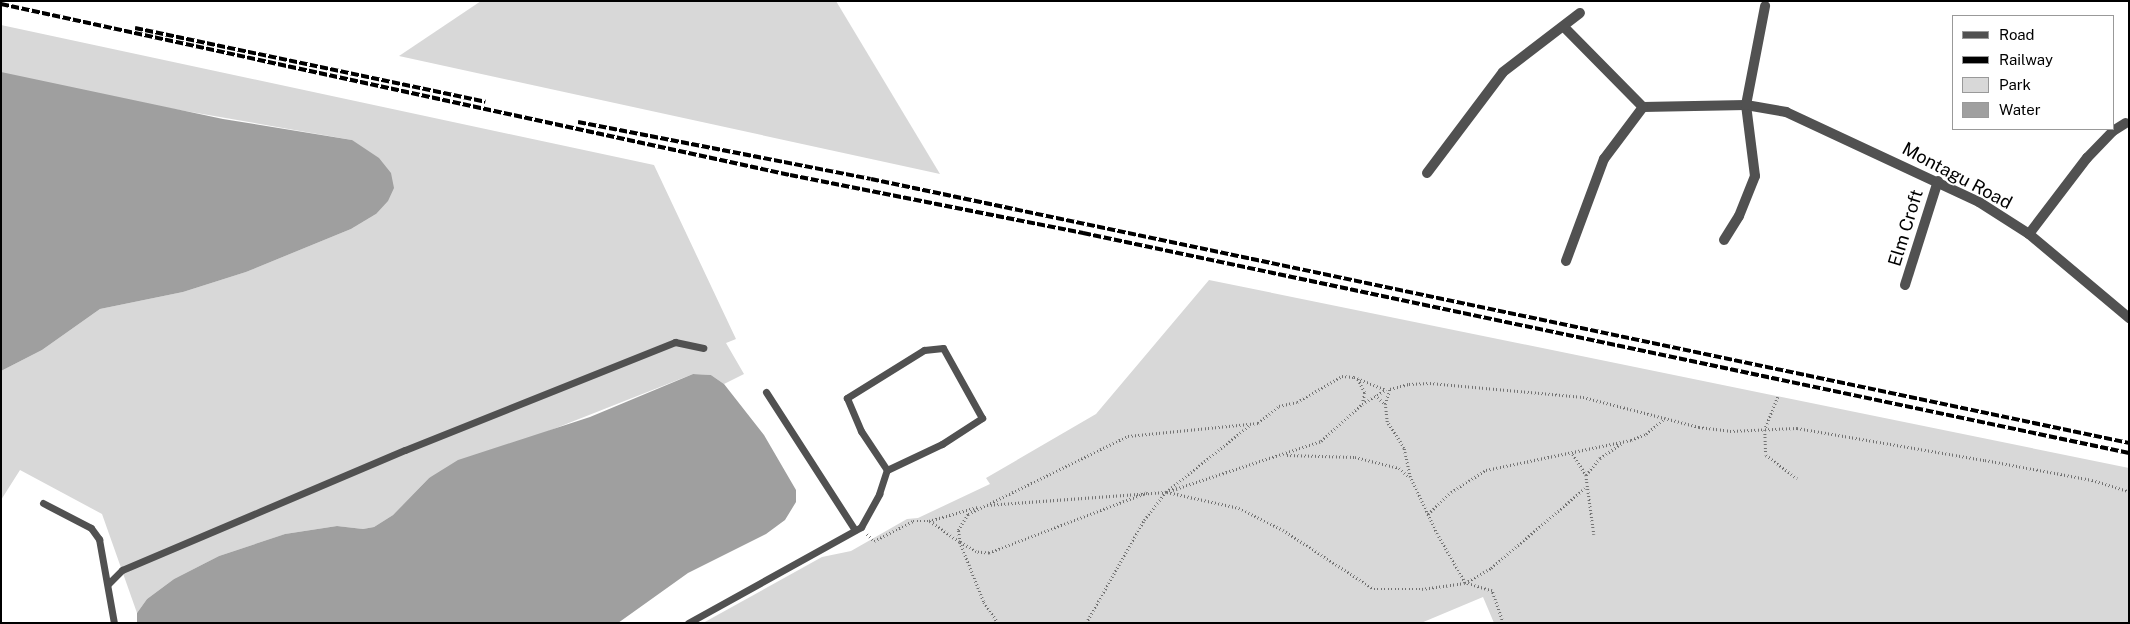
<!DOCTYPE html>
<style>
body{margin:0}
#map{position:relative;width:2130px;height:624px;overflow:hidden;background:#fff;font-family:"Public Sans",sans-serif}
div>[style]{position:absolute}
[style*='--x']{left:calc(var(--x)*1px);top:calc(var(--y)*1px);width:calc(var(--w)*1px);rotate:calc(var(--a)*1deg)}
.green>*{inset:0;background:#d8d8d8}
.water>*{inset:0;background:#9f9f9f}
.path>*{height:2.5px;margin-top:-1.25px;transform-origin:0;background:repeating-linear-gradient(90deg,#737373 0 1px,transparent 0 3.5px)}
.service>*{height:7px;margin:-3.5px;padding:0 3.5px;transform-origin:3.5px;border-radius:3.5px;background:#515151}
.minor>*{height:10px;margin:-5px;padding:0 5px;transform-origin:5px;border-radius:5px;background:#515151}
.rail>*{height:4px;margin-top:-2px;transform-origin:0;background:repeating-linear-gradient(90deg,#000 0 8px,transparent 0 10.5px)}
span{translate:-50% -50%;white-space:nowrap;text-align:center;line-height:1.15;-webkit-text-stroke:4px #fff;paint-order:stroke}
.street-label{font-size:18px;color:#000}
.frame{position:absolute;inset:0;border:2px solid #000;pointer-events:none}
.legend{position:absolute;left:1952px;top:15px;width:162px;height:115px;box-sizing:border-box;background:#fff;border:1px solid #999;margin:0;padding:6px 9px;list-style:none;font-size:15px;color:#000}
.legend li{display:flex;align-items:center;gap:10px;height:25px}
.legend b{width:25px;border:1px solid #999}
</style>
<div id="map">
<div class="green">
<i style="clip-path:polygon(481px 1px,836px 1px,940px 174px,399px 56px)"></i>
<i style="clip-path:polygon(1px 25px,654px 165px,736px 339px,726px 343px,744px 374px,724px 384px,711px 375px,693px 374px,429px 478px,393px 515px,374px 527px,363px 529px,337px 526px,285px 534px,219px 556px,174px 579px,147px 599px,137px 613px,102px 514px,20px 470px,1px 500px,1px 371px,42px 350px,100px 309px,183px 292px,246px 272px,351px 229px,376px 214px,352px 140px,133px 102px,1px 74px)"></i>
<i style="clip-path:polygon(1209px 280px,2129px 468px,2129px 623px,1494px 623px,1483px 597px,1421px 623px,703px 623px,822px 557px,851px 551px,907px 519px,918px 518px,990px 484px,986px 478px,1096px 414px)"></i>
</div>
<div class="water">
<i style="clip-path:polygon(1px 72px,223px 119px,352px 140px,379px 158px,391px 173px,394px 188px,388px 201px,376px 214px,351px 229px,246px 272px,183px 292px,100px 309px,42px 350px,1px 371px)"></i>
<i style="clip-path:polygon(693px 374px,711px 375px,724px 384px,764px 435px,796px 490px,796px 502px,785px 520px,766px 534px,688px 573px,618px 623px,137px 623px,137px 613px,147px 599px,174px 579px,219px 556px,285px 534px,337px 526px,363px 529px,374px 527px,393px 515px,429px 478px,458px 460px,590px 417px)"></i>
</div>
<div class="path">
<i style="--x:1358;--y:379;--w:16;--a:63"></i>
<i style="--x:1365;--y:393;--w:9;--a:103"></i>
<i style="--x:1375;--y:395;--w:13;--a:42"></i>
<i style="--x:1778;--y:397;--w:35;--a:112"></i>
<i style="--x:1765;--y:430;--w:25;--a:88"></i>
<i style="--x:1766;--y:455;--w:39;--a:37"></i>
<i style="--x:1573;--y:454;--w:25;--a:58"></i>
<i style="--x:1586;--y:475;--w:60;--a:82.3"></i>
<i style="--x:1287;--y:455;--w:68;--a:1.7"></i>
<i style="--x:1355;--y:457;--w:45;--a:14"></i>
<i style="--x:1399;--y:468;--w:13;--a:42"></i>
<i style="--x:1586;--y:475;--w:22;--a:-51"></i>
<i style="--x:1600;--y:458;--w:27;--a:-34"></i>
<i style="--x:1167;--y:492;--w:74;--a:12.5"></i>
<i style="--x:1239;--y:508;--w:49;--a:26.6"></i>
<i style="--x:1283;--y:530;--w:108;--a:33"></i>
<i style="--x:1374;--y:589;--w:48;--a:0"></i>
<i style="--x:1422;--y:589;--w:43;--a:-7.9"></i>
<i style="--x:1465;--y:583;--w:30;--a:-30"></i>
<i style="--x:1491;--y:568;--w:123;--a:-40.4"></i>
<i style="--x:1147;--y:493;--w:169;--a:159.2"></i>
<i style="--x:989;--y:553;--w:13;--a:-176"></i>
<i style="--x:976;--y:552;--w:19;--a:-148"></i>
<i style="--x:960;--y:542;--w:12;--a:-99"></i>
<i style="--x:958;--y:530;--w:19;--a:-58"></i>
<i style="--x:968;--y:514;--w:178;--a:-26"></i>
<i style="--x:1128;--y:436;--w:131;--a:-5.7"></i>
<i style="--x:1258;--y:423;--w:27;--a:-39"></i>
<i style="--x:1279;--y:406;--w:18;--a:-13"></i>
<i style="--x:1297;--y:402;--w:52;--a:-30"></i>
<i style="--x:1342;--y:376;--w:12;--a:5"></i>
<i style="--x:1354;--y:377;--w:35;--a:22"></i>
<i style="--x:987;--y:505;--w:179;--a:-4.2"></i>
<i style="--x:1166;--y:492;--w:163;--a:-18.2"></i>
<i style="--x:1321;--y:441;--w:55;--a:-42.1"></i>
<i style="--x:1362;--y:404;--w:26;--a:-31"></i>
<i style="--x:1428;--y:514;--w:32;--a:-44"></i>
<i style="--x:1451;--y:492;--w:41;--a:-32.2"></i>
<i style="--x:1486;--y:470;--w:148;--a:-11.7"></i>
<i style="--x:1631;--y:440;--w:16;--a:-22"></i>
<i style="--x:1646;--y:434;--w:25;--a:-40"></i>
<i style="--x:930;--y:521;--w:37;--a:35"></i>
<i style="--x:960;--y:542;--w:65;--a:68.2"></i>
<i style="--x:984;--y:602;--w:25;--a:56"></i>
<i style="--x:867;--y:534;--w:10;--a:45"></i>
<i style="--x:874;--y:541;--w:44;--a:-27.1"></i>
<i style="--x:913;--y:521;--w:16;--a:0"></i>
<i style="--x:929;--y:521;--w:50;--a:-16.3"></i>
<i style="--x:1086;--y:623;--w:118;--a:-60.6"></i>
<i style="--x:1144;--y:520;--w:36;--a:-52"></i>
<i style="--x:1166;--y:492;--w:107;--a:-38.6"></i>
<i style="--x:1503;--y:623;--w:34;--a:-109"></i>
<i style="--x:1492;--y:591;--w:28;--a:-163"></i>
<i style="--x:1465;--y:583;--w:56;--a:-119.7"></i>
<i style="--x:1437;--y:534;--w:63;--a:-115.3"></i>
<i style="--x:1410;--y:477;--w:30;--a:-102"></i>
<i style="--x:1404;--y:448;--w:31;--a:-123"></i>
<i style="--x:1387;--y:422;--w:18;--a:-96"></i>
<i style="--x:1385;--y:404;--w:16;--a:-72"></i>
<i style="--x:1390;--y:389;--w:20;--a:-15"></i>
<i style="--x:1409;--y:384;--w:21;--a:-3"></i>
<i style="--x:1430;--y:383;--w:154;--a:5.2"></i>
<i style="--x:1583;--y:397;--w:120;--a:14.5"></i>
<i style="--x:1699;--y:427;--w:31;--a:7"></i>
<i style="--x:1730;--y:431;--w:67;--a:-2.6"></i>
<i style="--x:1797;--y:428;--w:191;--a:9.7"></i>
<i style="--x:1985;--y:460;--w:109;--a:10.6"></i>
<i style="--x:2092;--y:480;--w:39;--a:17"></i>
</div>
<div class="service">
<i style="--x:766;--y:392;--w:164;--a:57.2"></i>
<i style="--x:43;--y:503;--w:54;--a:27.5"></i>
<i style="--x:91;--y:528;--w:14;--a:54"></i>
<i style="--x:99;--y:539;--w:85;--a:79.9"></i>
<i style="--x:108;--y:584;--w:20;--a:-45"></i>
<i style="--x:122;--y:570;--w:307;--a:-23"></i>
<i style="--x:405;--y:450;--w:291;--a:-21.8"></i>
<i style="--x:675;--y:342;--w:29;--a:12"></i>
<i style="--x:688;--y:623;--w:198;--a:-29"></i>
<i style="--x:861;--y:527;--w:38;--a:-61"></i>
<i style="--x:879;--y:494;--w:25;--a:-72"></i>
<i style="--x:887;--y:470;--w:61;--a:-25.3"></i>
<i style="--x:942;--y:444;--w:48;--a:-33"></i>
<i style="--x:982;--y:418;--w:80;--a:-119.1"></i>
<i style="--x:943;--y:348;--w:19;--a:174"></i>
<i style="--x:924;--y:350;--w:91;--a:148.1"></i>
<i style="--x:847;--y:398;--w:36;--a:67"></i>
<i style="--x:861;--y:431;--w:47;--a:56.3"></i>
</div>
<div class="minor">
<i style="--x:1564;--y:27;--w:112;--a:45.4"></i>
<i style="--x:1643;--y:107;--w:103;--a:-1.1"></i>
<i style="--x:1746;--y:105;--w:41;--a:9.9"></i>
<i style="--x:1786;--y:112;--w:213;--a:25"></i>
<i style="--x:1979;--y:202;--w:59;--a:32.6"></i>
<i style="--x:2029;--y:234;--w:131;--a:40"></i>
<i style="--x:1427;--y:173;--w:126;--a:-53"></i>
<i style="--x:1503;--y:72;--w:97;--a:-37.5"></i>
<i style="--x:2029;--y:234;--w:96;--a:-52.7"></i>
<i style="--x:2087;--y:158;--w:37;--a:-46"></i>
<i style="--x:2113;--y:131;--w:15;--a:-32"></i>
<i style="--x:1724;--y:240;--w:28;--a:-58"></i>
<i style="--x:1739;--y:216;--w:43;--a:-68.2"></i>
<i style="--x:1755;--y:176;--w:72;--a:-97.2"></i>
<i style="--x:1746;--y:105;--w:101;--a:-79.1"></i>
<i style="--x:1566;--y:261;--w:109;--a:-69.6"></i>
<i style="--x:1604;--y:159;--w:65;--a:-53.1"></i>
<i style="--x:1905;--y:285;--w:109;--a:-72.4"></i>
</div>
<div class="rail">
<i style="--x:1;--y:4;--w:807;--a:12.23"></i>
<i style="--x:790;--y:175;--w:299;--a:11.2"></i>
<i style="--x:1083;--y:233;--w:1069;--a:11.88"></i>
<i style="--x:135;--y:28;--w:358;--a:11.9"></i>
<i style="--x:578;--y:122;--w:298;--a:11"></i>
<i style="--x:871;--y:179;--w:1285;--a:11.85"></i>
</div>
<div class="street-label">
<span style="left:1957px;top:176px;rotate:28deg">Montagu Road</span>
<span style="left:1906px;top:228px;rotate:-73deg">Elm Croft</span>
</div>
<div class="frame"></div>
<ul class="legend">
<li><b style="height:6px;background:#515151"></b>Road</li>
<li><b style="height:6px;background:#000"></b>Railway</li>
<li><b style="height:14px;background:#d8d8d8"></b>Park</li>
<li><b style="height:14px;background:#9f9f9f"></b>Water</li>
</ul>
</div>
